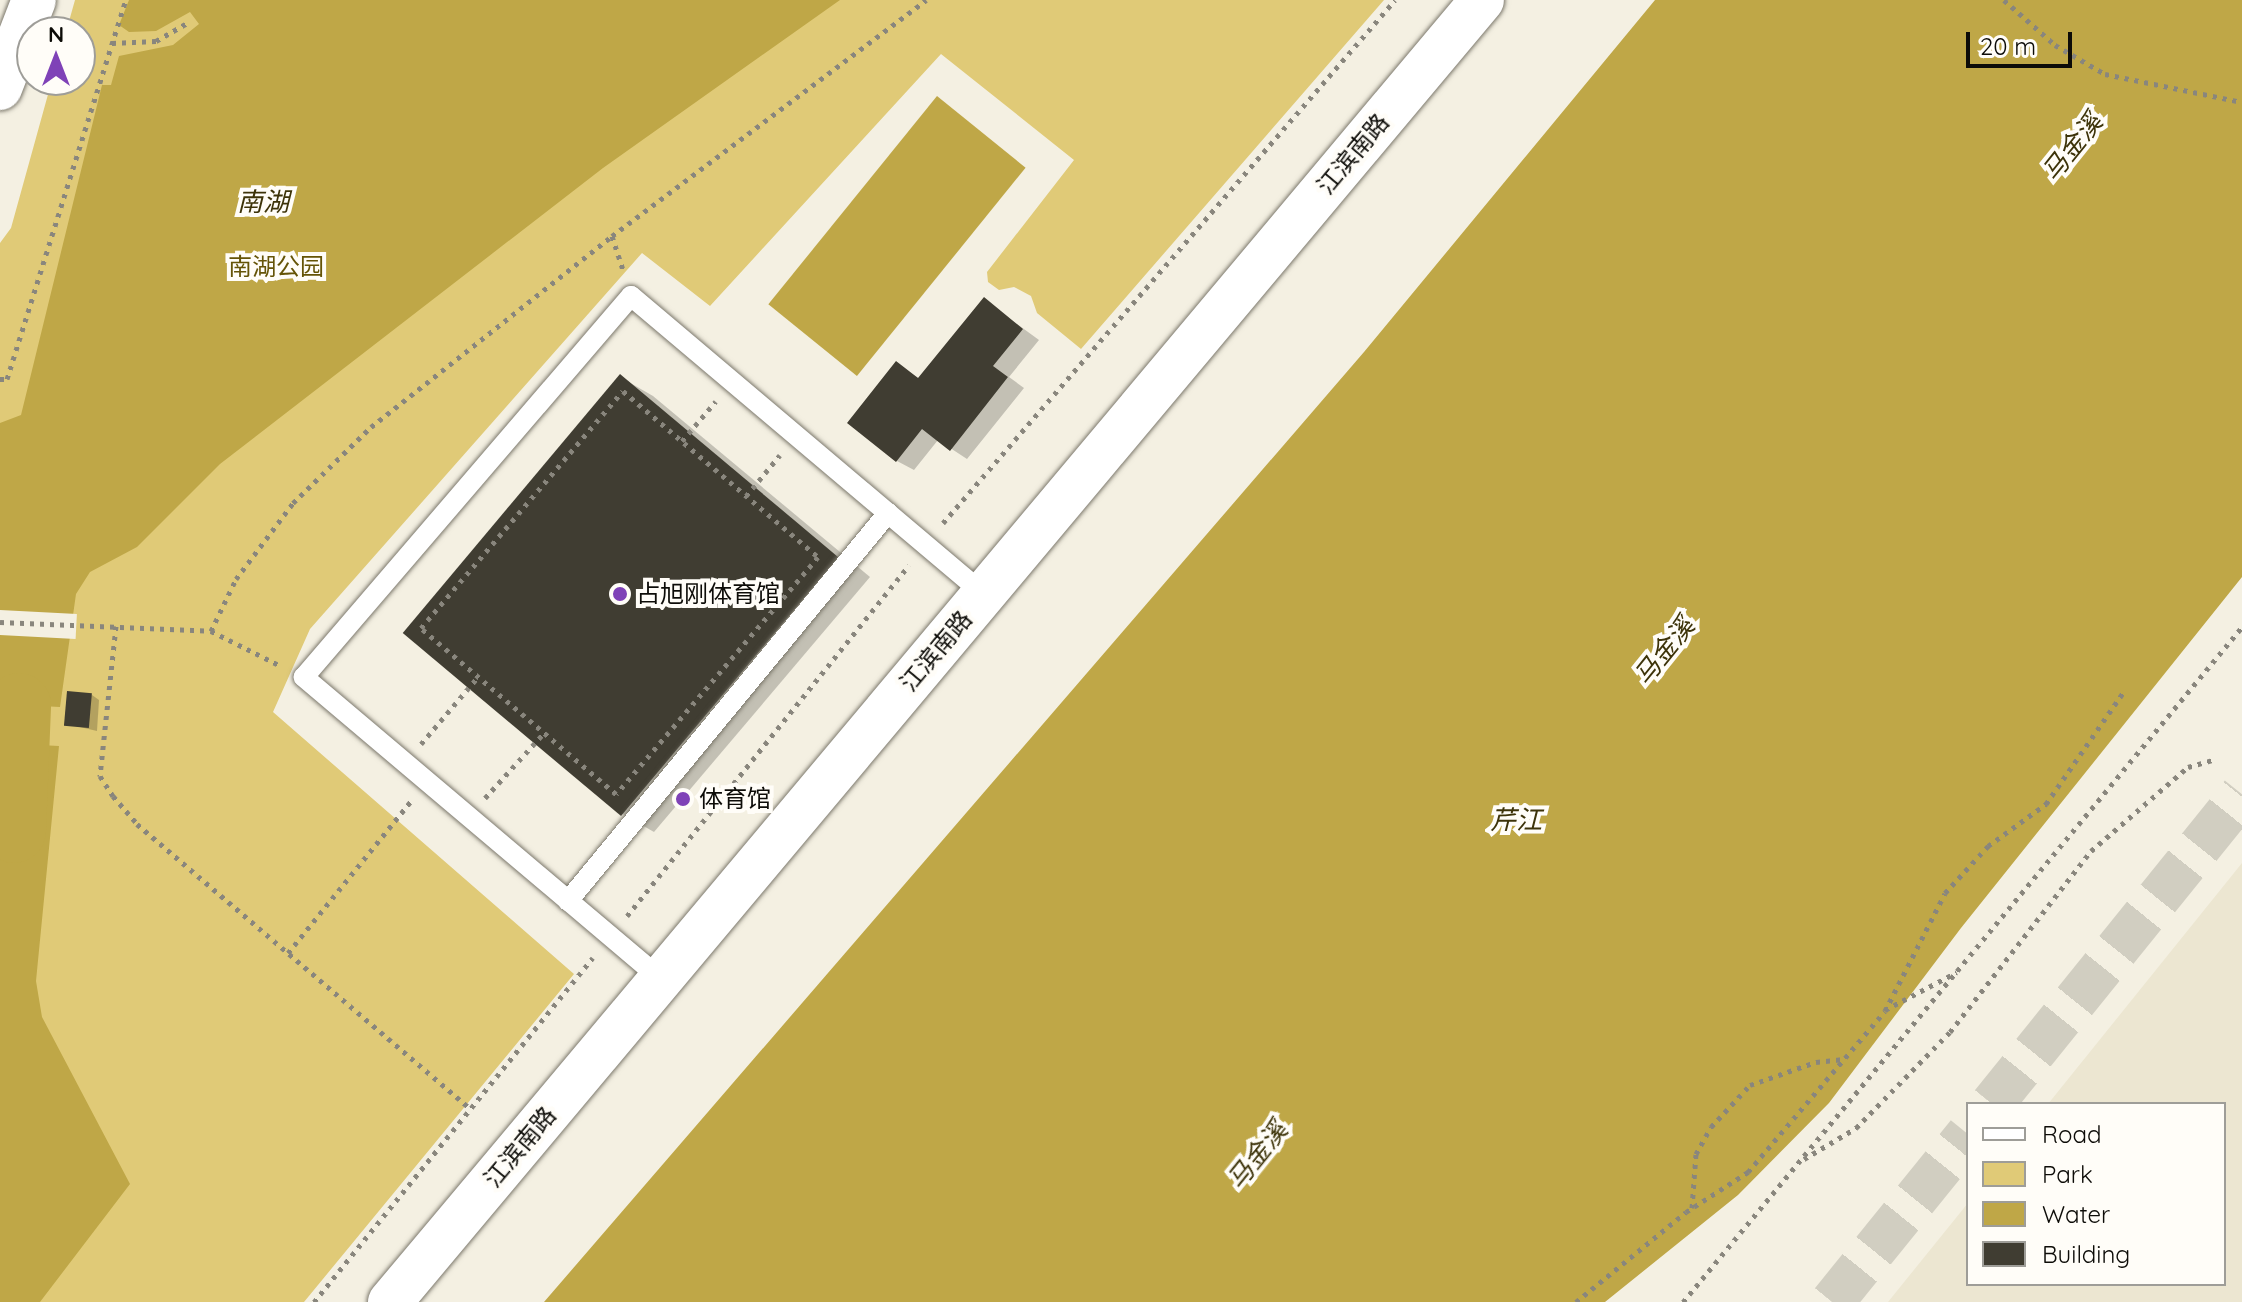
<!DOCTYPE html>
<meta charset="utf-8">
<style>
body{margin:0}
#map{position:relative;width:2242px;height:1302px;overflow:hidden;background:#f4f0e2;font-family:Quicksand,"Noto Sans SC",sans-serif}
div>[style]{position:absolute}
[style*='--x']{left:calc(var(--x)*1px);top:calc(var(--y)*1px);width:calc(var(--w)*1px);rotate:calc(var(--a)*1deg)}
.built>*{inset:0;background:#ece6d1}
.green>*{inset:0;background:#e0ca77}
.water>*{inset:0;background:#bfa747;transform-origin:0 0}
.pier>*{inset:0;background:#f4f0e2;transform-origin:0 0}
.shadow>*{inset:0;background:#0003}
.river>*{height:64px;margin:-32px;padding:0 32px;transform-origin:32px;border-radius:32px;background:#bfa747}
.building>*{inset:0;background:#403d32;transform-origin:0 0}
.tertiary-tunnel>*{height:44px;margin-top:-22px;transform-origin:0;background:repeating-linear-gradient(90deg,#d1cec1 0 44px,transparent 0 66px)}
.path>*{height:5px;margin-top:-2.5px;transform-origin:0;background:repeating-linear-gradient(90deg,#89867d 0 4px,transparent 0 10px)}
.roads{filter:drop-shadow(0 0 2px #7c786c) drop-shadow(0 0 2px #7c786c)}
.service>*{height:20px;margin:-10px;padding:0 10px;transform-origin:10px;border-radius:10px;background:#fff}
.tertiary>*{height:44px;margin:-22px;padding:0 22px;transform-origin:22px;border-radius:22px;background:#fff}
.secondary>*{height:44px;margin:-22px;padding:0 22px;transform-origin:22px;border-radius:22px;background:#fff}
.dots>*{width:22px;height:22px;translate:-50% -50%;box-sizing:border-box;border:4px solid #fffdf8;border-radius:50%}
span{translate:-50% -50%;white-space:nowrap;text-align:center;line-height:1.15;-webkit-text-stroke:8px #fffdf8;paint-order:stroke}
.street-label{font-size:24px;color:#0d0c08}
.park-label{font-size:24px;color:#655407}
.poi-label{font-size:24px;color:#0d0c08}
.left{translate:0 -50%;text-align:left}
.water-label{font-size:26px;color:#3d3309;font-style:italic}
.legend{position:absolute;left:1966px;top:1102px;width:260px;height:184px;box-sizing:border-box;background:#fffdf8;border:2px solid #9e9d98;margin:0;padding:10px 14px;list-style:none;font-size:24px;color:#0d0c08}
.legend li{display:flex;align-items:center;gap:16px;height:40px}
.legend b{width:40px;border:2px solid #9e9d98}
.north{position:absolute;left:16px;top:16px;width:80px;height:80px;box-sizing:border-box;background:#fffdf8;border:2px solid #9e9d98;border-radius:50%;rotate:0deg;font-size:22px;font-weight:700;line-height:32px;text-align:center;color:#0d0c08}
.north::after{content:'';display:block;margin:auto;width:28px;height:36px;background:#7f42b7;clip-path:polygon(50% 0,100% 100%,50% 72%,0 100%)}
.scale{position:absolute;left:1966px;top:32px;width:106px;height:36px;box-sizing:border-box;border:4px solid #0d0c08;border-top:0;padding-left:10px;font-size:24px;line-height:28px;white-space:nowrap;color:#0d0c08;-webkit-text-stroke:6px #fffdf8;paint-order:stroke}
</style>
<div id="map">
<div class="built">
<i style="clip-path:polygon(2242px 863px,2242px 1302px,1888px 1302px,1968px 1203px,1968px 1284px,2224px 1284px,2224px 1104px,2048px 1104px)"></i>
</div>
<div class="green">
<i style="clip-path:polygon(75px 0,1384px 0,1081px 349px,1037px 313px,1031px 296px,1014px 287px,999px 290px,988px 282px,987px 272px,1074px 160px,941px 54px,710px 306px,642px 253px,310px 629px,273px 712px,574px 974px,304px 1302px,0 1302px,0 243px,11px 228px,52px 80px,80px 80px,80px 32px,66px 32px)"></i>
</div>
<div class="water">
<i style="clip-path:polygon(129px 0,840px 0,603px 168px,220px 464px,137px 547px,90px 572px,76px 594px,60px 707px,0 704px,0 423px,21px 415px,102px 85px,111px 85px,119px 56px,173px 45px,199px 24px,190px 12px,156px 31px,129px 32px,119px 25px)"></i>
<i style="clip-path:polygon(1655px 0,2242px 0,2242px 577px,1961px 928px,1829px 1103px,1738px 1195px,1605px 1302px,544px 1302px,1364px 352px)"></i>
<i style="left:937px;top:96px;width:114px;height:268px;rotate:39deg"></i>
<i style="clip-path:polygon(0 743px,59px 746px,36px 981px,42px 1017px,130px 1184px,40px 1302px,0 1302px)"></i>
</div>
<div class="pier">
<i style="left:0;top:610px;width:77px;height:25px;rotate:3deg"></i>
</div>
<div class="shadow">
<i style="clip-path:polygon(984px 300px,1039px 340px,1009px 377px,1024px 388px,967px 459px,938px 440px,914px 470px,897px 461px,896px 364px,920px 379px)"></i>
<i style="clip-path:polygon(620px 377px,653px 396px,870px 577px,654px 832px,621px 813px)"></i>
<i style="clip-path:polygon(92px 695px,99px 700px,97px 731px,67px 724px)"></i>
</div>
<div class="river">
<i style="--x:14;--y:831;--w:126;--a:-87.7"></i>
</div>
<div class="building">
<i style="clip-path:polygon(984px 297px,1023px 329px,993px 366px,1008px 377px,950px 451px,922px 429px,896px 462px,847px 423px,896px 361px,918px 378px)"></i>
<i style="left:620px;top:374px;width:285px;height:338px;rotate:40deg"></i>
<i style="left:67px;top:691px;width:25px;height:35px;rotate:5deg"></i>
</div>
<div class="tertiary-tunnel">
<i style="--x:1992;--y:1104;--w:398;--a:-51.1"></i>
<i style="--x:1832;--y:1302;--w:216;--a:-51"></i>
</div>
<div class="path">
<i style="--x:2004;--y:0;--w:68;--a:41.4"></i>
<i style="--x:2055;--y:45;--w:58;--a:30.1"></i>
<i style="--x:2105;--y:74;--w:140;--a:11.6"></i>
<i style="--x:112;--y:43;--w:44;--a:-2.6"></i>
<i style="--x:156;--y:41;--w:38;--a:-30"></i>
<i style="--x:612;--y:236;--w:39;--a:72"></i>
<i style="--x:0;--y:379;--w:7;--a:0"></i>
<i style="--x:7;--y:379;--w:397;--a:-72.6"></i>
<i style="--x:623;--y:391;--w:256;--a:40.4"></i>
<i style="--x:818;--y:557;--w:311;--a:130.4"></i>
<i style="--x:616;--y:794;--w:256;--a:-139.6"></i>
<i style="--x:421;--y:628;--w:311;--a:-49.6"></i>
<i style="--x:682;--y:441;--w:52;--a:-49.6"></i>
<i style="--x:746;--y:496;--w:53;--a:-50.3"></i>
<i style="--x:943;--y:523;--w:691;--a:-49.16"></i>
<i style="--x:0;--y:622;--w:211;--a:2.4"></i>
<i style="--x:211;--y:631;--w:58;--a:-64.3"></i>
<i style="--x:236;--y:579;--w:95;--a:-53.1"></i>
<i style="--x:293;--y:503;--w:109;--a:-44.3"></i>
<i style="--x:371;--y:427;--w:308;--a:-38.4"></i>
<i style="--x:612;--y:236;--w:393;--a:-36.9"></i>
<i style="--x:116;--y:626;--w:151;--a:96.1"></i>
<i style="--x:100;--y:776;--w:24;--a:57"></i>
<i style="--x:113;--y:796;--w:37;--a:49"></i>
<i style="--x:137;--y:824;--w:439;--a:40.5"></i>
<i style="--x:211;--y:631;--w:78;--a:26.6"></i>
<i style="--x:421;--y:744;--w:88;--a:-49.6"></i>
<i style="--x:485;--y:798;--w:88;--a:-47.8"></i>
<i style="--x:627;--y:916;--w:450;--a:-51.2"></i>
<i style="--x:288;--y:953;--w:196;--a:-51"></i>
<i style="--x:1885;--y:1010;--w:81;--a:-27.8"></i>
<i style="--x:1804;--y:1159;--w:61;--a:-30.8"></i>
<i style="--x:1856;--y:1128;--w:134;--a:-45.6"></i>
<i style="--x:1950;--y:1032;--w:229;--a:-52.1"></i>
<i style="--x:2091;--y:851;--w:128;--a:-40.9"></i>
<i style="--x:2188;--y:767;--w:26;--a:-16"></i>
<i style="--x:1692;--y:1208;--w:54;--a:-85.8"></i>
<i style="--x:1696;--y:1154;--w:31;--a:-61"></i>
<i style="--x:1711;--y:1127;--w:57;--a:-47.1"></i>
<i style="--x:1750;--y:1085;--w:70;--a:-19.2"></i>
<i style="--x:1816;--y:1062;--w:28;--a:-6"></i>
<i style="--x:314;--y:1302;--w:443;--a:-51"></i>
<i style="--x:1576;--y:1302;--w:142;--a:-39.3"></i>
<i style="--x:1686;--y:1212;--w:74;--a:-32.8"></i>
<i style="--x:1748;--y:1172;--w:211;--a:-49.6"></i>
<i style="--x:1885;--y:1011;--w:132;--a:-63"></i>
<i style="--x:1945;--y:893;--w:64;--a:-47.5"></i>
<i style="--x:1988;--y:846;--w:72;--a:-35.9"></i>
<i style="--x:2046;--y:804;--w:135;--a:-55.3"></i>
<i style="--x:1683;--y:1302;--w:876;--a:-50.37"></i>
</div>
<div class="roads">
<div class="service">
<i style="--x:568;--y:901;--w:503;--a:-50.49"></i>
<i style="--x:661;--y:979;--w:468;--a:-139.8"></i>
<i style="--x:304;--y:677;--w:502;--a:-49.36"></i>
<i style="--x:631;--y:296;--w:462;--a:40.2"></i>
</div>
<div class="tertiary">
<i style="--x:0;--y:88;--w:94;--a:-68.9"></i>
</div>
<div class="secondary">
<i style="--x:390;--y:1302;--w:1699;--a:-50.01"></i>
</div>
</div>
<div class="dots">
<i style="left:620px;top:594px;background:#7f42b7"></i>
<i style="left:683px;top:799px;background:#7f42b7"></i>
</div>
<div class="street-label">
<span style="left:1353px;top:154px;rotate:-50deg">江滨南路</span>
<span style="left:936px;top:651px;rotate:-50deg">江滨南路</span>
<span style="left:520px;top:1147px;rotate:-50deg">江滨南路</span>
</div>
<div class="park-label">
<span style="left:276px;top:267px">南湖公园</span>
</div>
<div class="poi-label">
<span class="left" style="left:636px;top:594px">占旭刚体育馆</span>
<span class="left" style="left:699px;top:799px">体育馆</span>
</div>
<div class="water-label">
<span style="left:2072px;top:147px;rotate:-51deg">马金溪</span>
<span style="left:263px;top:202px">南湖</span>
<span style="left:1664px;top:651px;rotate:-51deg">马金溪</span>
<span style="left:1516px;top:820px">芹江</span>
<span style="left:1257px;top:1155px;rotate:-51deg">马金溪</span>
</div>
<ul class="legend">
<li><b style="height:10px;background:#fff"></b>Road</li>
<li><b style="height:22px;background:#e0ca77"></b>Park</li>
<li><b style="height:22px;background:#bfa747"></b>Water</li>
<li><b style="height:22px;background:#403d32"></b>Building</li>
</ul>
<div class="north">N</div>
<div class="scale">20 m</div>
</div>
